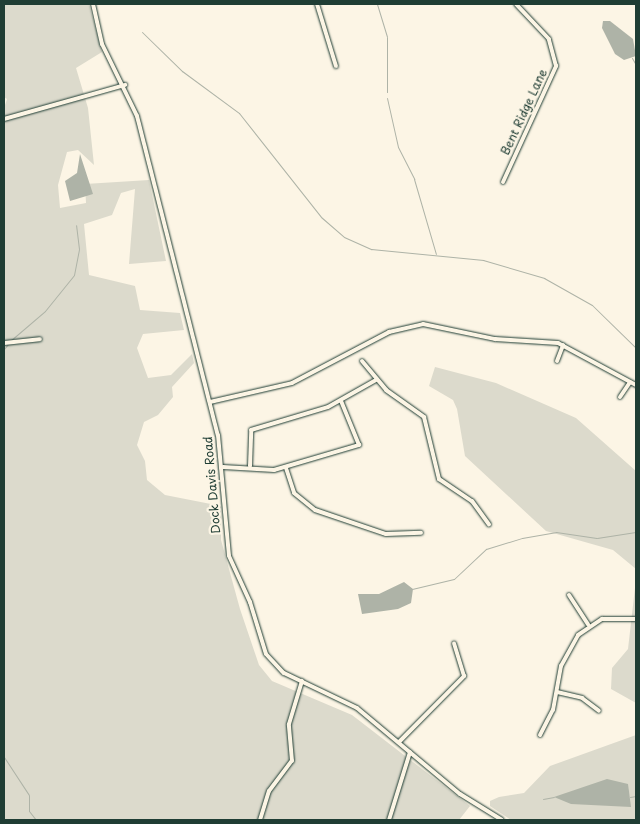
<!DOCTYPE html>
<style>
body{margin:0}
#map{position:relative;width:640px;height:824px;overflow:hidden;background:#fcf5e5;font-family:"Playpen Sans",sans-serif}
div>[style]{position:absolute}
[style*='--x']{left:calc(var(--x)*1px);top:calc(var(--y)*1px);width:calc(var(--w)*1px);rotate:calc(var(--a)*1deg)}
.green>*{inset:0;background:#dcdacc}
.water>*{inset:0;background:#aeb3a7}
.stream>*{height:1px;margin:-0.5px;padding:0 0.5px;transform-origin:0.5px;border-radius:0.5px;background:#aeb3a7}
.roads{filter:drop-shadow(0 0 1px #1f3d34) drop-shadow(0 0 1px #1f3d34)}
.minor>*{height:4px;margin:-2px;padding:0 2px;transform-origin:2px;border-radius:2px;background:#fcf5e5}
span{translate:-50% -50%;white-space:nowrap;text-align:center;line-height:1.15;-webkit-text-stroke:4.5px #fcf5e5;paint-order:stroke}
.street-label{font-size:12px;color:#1f3d34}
.frame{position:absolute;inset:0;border:5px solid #1f3d34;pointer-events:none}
</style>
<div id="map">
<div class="green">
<i style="clip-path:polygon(4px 4px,89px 4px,102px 52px,76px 68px,88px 108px,94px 165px,78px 150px,67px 152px,58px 185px,60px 208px,86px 203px,85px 184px,149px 180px,166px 261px,129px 264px,135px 189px,121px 193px,112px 215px,84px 224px,89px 275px,135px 286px,140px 310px,180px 313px,184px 330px,143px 334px,137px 348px,148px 378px,171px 375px,192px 354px,194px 363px,172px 387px,173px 397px,158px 415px,144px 422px,137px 445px,145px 461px,147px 480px,165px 495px,221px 506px,221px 540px,240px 609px,259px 665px,272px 681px,352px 715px,470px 806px,459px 820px,4px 820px,4px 108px,7px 99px,4px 97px)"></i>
<i style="clip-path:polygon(435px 367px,496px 383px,576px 418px,636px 471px,636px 569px,613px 550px,546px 531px,465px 456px,457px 409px,453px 400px,429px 386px)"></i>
<i style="clip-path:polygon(636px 579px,636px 703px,611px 689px,612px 668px,628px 649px)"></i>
<i style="clip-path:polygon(636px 735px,636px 820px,511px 820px,490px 806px,490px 801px,499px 797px,524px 793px,550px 766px)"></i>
</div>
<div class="water">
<i style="clip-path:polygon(603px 21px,610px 21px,633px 39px,636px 56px,624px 60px,615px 54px,602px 28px)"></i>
<i style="clip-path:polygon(80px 154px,93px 194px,70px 201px,65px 181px,77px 173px)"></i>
<i style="clip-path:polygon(404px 582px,413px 589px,411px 603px,398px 609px,362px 614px,358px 594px,379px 594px)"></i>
<i style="clip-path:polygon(607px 779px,628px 784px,631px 807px,571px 804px,554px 797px)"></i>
</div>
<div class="stream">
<i style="--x:377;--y:4;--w:34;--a:73"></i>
<i style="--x:387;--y:37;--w:55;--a:90"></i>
<i style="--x:142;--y:32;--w:56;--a:44.3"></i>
<i style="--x:182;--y:71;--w:71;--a:36.4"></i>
<i style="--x:239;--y:113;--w:132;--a:51.7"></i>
<i style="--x:321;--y:217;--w:30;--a:41"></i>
<i style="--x:344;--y:237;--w:30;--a:24"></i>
<i style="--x:371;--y:249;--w:113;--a:5.6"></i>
<i style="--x:483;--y:260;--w:64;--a:16.4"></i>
<i style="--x:544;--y:278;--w:55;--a:29.4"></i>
<i style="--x:592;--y:305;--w:62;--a:44.3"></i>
<i style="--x:632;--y:58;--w:8;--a:60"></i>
<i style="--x:387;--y:98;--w:50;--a:77.3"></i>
<i style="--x:398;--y:147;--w:36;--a:63"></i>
<i style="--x:414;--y:179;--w:78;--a:73.7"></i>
<i style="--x:10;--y:341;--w:46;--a:-40.6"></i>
<i style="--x:45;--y:311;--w:46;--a:-51.1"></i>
<i style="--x:74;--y:275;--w:26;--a:-79"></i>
<i style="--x:79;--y:249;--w:24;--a:-97"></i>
<i style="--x:4;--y:349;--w:6;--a:-51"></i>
<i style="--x:412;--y:589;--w:43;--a:-13.4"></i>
<i style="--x:454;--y:579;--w:44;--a:-43.2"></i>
<i style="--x:486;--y:549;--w:38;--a:-17"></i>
<i style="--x:522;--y:538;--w:35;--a:-10"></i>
<i style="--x:556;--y:532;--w:41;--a:8.3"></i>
<i style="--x:597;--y:538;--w:39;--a:-9"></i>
<i style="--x:4;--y:757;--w:45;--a:56.7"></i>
<i style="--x:29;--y:795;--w:16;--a:90"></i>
<i style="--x:29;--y:811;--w:11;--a:52"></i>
<i style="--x:630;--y:797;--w:6;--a:-9"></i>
<i style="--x:543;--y:799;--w:11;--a:-10"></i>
</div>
<div class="roads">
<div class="minor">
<i style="--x:93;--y:4;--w:41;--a:77.3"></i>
<i style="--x:102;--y:44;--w:80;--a:64.1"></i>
<i style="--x:137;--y:116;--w:329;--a:75.8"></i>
<i style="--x:218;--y:435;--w:121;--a:84.8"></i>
<i style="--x:229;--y:556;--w:51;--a:65.5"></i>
<i style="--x:250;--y:602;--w:54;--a:72.9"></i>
<i style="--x:266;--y:654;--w:26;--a:47"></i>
<i style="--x:284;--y:673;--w:81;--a:25.6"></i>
<i style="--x:357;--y:708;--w:134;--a:39.9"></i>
<i style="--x:460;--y:794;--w:49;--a:31.8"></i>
<i style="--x:317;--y:4;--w:65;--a:73"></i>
<i style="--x:4;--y:119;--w:126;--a:-15.7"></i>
<i style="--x:503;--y:182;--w:128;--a:-65.4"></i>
<i style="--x:556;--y:66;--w:28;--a:-105"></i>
<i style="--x:549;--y:39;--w:48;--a:-133.3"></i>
<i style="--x:4;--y:343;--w:36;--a:-6"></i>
<i style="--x:362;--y:361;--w:38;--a:50"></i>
<i style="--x:386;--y:390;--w:47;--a:35.4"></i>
<i style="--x:424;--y:417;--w:64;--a:76.4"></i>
<i style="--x:439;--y:479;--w:40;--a:34"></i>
<i style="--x:472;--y:501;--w:29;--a:54"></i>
<i style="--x:557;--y:361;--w:17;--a:-69"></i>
<i style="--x:620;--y:397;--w:18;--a:-56"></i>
<i style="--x:210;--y:402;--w:84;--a:-13"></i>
<i style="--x:292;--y:383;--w:110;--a:-27.7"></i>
<i style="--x:389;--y:332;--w:35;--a:-13"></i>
<i style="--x:423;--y:324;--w:74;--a:11.8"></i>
<i style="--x:495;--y:339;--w:63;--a:3.6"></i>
<i style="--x:558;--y:343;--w:89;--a:28.3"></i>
<i style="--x:250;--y:466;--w:36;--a:-88"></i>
<i style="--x:251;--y:430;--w:80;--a:-16.6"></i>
<i style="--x:328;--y:407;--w:55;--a:-29.4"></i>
<i style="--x:223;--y:467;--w:51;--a:3.4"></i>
<i style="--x:274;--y:470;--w:89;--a:-16.4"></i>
<i style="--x:359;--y:445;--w:48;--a:-112.2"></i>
<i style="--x:286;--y:468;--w:26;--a:72"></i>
<i style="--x:294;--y:493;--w:27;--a:39"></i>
<i style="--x:315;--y:510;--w:75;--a:18.7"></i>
<i style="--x:386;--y:534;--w:35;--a:-2"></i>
<i style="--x:569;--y:595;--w:35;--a:57"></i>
<i style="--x:557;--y:692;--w:26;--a:13"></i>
<i style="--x:582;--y:698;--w:21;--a:37"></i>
<i style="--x:540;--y:735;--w:28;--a:-63"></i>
<i style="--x:553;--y:710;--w:45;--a:-79.7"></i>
<i style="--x:561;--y:666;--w:35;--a:-61"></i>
<i style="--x:578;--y:635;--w:29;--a:-34"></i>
<i style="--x:602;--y:619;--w:34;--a:0"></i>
<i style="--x:399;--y:742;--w:93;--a:-45.4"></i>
<i style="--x:464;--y:676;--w:34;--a:-107"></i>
<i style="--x:260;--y:820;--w:30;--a:-73"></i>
<i style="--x:269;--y:791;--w:38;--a:-53"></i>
<i style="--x:292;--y:761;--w:37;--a:-95"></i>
<i style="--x:289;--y:724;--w:45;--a:-73.2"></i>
<i style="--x:389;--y:820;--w:71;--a:-72.8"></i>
</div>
</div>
<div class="street-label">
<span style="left:524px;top:112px;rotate:-65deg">Bent Ridge Lane</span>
<span style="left:212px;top:485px;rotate:-95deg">Dock Davis Road</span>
</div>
<div class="frame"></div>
</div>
